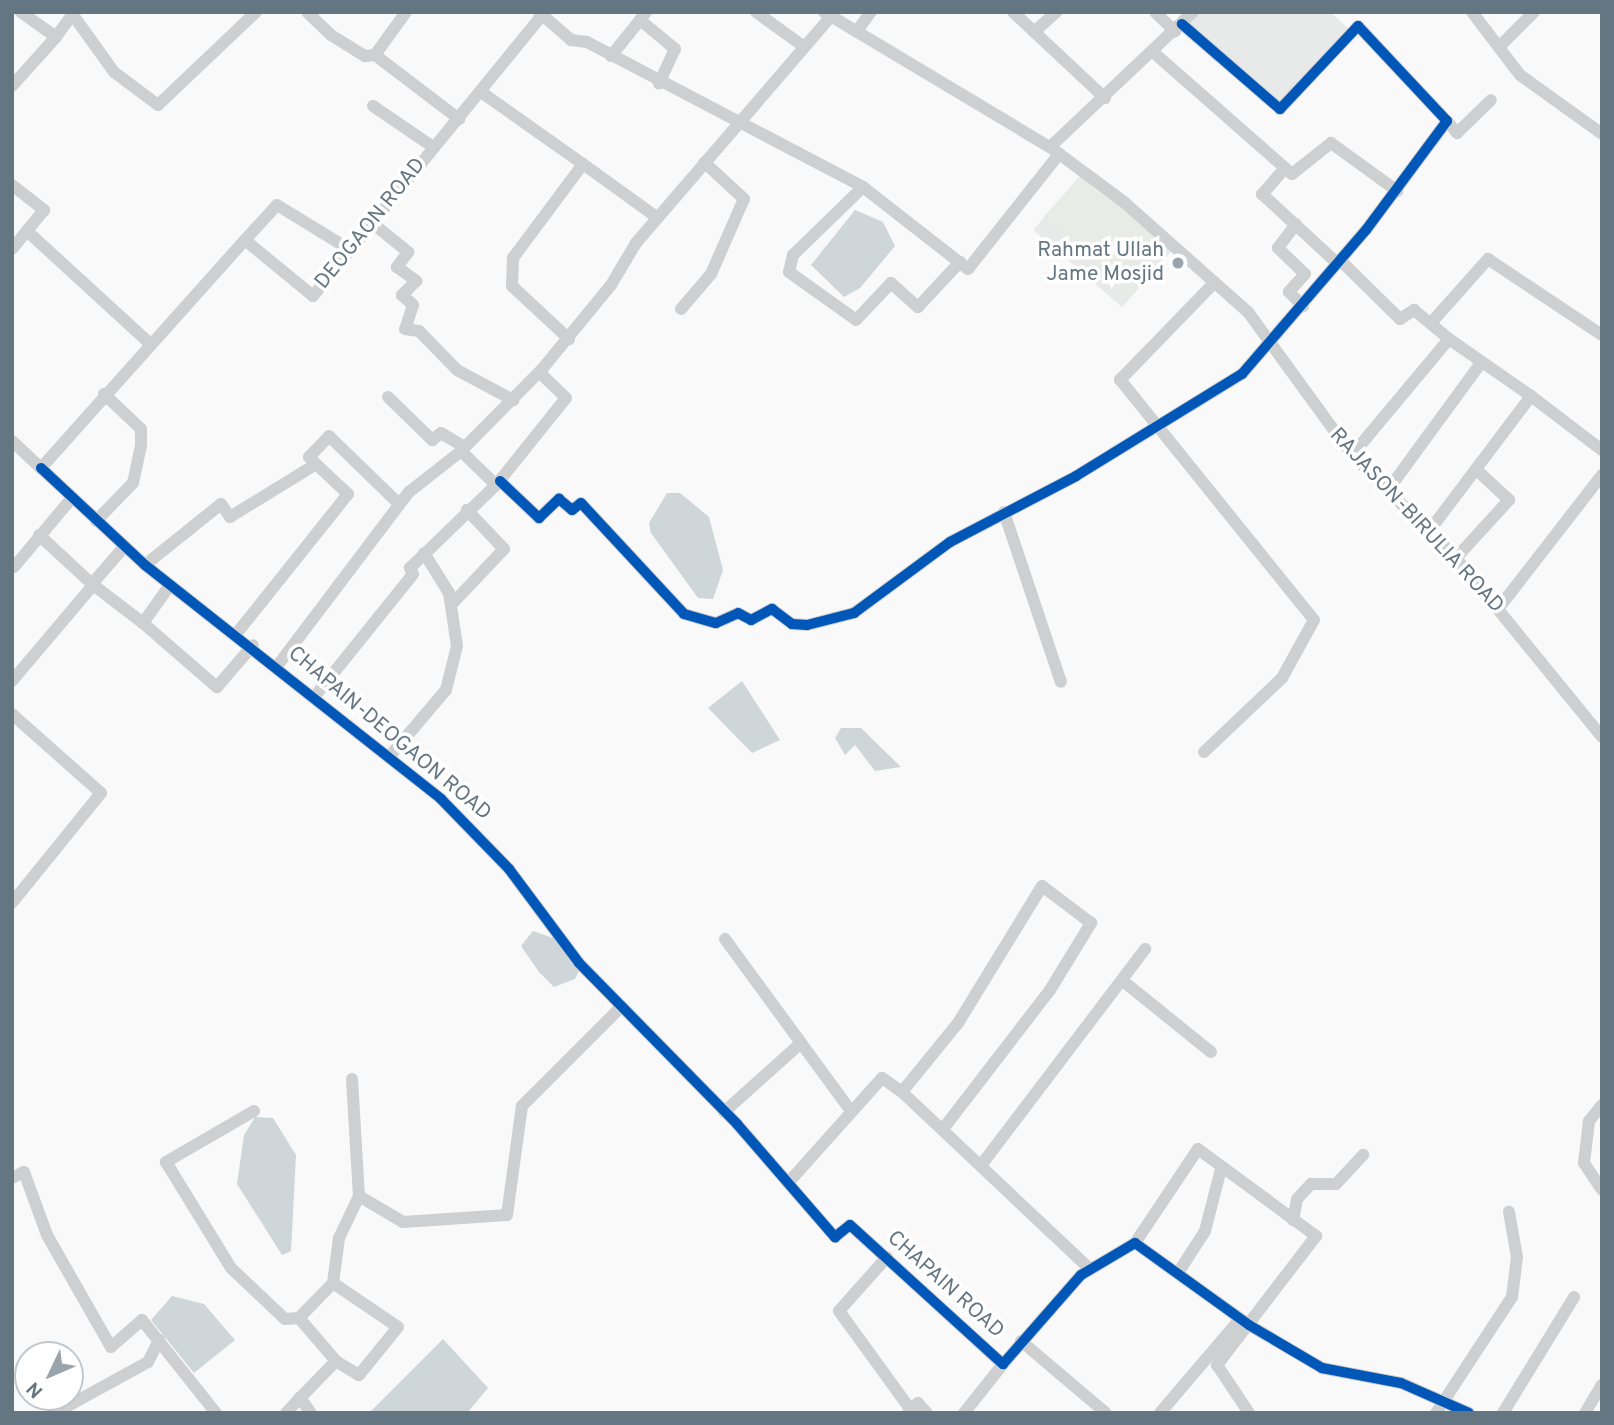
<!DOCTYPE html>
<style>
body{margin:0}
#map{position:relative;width:1614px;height:1425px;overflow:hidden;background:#f9f9f9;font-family:Overpass,sans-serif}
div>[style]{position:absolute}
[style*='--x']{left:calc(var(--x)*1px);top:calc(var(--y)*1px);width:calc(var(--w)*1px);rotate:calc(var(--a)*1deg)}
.built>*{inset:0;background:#e8e9e9;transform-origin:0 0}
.green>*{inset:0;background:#e8ebe6;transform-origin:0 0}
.water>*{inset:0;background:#ced6d9}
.minor>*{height:12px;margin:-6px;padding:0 6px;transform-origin:6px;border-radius:6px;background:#cecfd0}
.cycleway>*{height:10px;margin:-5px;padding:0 5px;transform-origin:5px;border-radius:5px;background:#0057b8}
.dots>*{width:19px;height:19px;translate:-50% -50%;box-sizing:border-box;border:4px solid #fff;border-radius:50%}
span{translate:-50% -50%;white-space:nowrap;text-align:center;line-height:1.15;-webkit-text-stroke:7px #fff;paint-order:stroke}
.street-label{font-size:21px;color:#657683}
.poi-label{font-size:21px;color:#657683}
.right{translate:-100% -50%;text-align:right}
.frame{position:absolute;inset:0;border:14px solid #657683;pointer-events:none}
.north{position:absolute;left:14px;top:1341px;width:70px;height:70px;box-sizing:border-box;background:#fff;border:2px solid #c1c8cd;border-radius:50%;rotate:226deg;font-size:19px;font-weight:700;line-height:28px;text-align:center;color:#657683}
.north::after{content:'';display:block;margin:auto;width:24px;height:32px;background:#99a4ac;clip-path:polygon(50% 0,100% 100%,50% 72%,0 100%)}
</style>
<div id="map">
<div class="built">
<i style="clip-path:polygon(1196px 12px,1330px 12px,1349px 29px,1281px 105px,1187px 22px)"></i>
<i style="left:1087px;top:168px;width:118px;height:82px;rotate:41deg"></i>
</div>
<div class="green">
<i style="left:1087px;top:170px;width:115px;height:63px;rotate:43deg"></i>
</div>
<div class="water">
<i style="clip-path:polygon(855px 210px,883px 222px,895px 246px,860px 288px,844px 297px,811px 265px)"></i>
<i style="clip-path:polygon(667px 493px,680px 493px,709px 517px,723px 570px,713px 599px,698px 598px,651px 533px,649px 523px)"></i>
<i style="clip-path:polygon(742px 681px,780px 740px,752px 753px,708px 708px)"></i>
<i style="clip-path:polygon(841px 728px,861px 728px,901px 767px,875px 771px,855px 745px,845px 755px,835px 738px)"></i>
<i style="clip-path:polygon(533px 931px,553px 938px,579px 971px,575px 979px,554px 987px,539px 972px,521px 946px)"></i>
<i style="clip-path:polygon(255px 1117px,273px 1118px,296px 1155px,291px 1251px,282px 1255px,237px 1184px,244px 1135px)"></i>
<i style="clip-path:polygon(172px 1296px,204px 1304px,235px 1340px,194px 1373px,151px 1320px)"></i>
<i style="clip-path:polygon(443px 1339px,488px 1388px,467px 1413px,369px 1413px)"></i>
</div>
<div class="minor">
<i style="--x:307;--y:12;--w:33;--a:44"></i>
<i style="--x:331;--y:35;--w:40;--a:32"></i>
<i style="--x:365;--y:56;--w:10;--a:-6"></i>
<i style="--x:406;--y:12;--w:53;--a:125.8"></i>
<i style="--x:375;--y:55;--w:106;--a:37.3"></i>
<i style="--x:539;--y:12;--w:43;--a:41.2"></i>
<i style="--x:571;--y:40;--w:16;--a:7"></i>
<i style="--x:587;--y:42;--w:312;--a:27.7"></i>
<i style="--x:863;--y:187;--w:133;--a:38"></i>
<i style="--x:968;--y:269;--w:147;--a:-51.6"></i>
<i style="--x:646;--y:12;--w:10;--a:127"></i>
<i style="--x:640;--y:20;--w:45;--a:39.6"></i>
<i style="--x:675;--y:49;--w:38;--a:115"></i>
<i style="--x:756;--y:12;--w:58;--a:35.9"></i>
<i style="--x:824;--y:12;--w:263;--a:30.9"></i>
<i style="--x:1050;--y:147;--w:92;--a:36.6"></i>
<i style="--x:1124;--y:202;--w:166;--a:41.6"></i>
<i style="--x:1248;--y:312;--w:177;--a:54"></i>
<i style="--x:1352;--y:455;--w:146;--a:44.7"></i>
<i style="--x:1456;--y:558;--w:231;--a:50.8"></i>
<i style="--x:1013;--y:12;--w:126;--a:43.1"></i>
<i style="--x:1155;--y:12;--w:28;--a:44"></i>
<i style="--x:1472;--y:12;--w:79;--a:52.7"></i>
<i style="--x:1520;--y:75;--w:101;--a:35.7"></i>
<i style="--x:73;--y:15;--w:70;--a:54.3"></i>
<i style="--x:114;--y:72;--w:55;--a:36.9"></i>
<i style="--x:158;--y:105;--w:135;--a:-43.5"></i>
<i style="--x:857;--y:31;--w:24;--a:-54"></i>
<i style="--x:1034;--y:32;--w:30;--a:-42"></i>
<i style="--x:56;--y:37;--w:31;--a:-54"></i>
<i style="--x:1500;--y:46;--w:48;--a:-45"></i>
<i style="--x:1153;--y:52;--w:185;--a:41.3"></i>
<i style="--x:1292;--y:174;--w:50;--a:-38.5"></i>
<i style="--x:1331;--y:143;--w:82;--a:36"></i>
<i style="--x:611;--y:56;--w:46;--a:-51.1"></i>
<i style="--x:12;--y:86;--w:66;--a:-48.1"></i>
<i style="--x:56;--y:37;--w:43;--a:-144.5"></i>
<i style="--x:481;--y:92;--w:125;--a:35.2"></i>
<i style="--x:583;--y:164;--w:117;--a:126.7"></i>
<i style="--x:513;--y:258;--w:28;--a:92"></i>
<i style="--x:512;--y:286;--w:78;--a:42.9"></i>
<i style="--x:373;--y:106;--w:73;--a:34.3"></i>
<i style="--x:1447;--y:121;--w:16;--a:50"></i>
<i style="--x:1457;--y:133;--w:47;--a:-44.1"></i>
<i style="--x:1050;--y:147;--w:197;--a:-43.4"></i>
<i style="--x:583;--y:164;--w:92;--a:35.8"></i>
<i style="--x:1285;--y:168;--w:35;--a:131"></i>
<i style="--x:1262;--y:194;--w:103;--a:42.6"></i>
<i style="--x:12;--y:185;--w:41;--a:38"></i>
<i style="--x:44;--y:210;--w:50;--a:129.4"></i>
<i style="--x:863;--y:187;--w:98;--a:135.8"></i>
<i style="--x:793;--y:255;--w:17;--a:103"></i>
<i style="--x:789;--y:272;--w:82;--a:35.6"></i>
<i style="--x:856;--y:320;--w:51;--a:-46.6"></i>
<i style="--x:891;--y:283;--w:36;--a:42"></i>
<i style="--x:918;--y:307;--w:62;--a:-47"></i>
<i style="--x:371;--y:222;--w:48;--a:39"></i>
<i style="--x:408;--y:252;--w:19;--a:126"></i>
<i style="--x:397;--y:267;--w:24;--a:36"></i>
<i style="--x:416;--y:281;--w:20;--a:135"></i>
<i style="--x:402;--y:295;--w:15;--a:42"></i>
<i style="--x:413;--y:305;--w:25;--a:108"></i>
<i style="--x:405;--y:329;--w:14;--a:8"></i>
<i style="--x:419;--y:331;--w:54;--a:45.7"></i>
<i style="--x:457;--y:370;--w:64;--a:28.2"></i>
<i style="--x:1296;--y:224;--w:30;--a:127"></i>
<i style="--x:1278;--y:248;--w:37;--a:44"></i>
<i style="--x:1305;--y:274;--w:24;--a:132"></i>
<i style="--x:1289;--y:292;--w:20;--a:45"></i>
<i style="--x:27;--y:231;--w:164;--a:42.5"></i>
<i style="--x:245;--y:240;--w:47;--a:-47.6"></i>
<i style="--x:277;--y:205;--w:84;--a:31.4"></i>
<i style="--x:1341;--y:261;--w:83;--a:44.5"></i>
<i style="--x:1400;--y:319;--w:17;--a:-33"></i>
<i style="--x:1414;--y:310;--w:45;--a:39.6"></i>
<i style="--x:1449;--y:339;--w:151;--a:129.9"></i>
<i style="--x:681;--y:309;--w:46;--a:-49.4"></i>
<i style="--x:711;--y:274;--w:82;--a:-66.3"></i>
<i style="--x:744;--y:199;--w:54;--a:-137.2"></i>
<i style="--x:1431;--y:323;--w:86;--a:-48.3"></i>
<i style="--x:1488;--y:259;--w:137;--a:33.7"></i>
<i style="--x:1449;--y:339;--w:100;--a:34.8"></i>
<i style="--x:388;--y:397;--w:62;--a:44.3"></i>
<i style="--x:432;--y:440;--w:11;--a:-38"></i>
<i style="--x:441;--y:433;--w:27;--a:31"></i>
<i style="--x:12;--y:441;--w:40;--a:43"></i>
<i style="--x:41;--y:468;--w:306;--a:-48.2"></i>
<i style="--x:245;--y:240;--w:88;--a:39.5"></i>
<i style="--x:313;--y:296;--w:367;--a:-50.8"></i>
<i style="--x:461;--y:451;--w:49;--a:44.2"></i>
<i style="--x:316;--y:464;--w:10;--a:-135"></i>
<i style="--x:309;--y:457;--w:29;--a:-46"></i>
<i style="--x:329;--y:436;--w:98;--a:44.2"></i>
<i style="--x:41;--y:468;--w:142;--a:43"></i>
<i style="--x:145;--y:565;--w:377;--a:38.3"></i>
<i style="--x:441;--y:799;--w:98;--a:45.8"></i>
<i style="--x:509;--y:869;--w:117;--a:53.3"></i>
<i style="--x:579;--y:963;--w:226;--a:45.5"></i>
<i style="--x:737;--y:1124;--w:150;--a:49.1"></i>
<i style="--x:835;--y:1237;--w:19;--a:-39"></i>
<i style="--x:850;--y:1225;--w:207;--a:42.3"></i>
<i style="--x:1003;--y:1364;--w:118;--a:-48.8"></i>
<i style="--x:1081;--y:1275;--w:63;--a:-30.7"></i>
<i style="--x:1135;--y:1243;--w:140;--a:35.7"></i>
<i style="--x:1249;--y:1325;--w:85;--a:30.5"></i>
<i style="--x:1322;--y:1368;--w:80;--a:10.8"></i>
<i style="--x:1401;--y:1383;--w:74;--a:23.8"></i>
<i style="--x:500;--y:481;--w:54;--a:43.5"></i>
<i style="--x:539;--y:518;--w:28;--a:-44"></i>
<i style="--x:559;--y:499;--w:17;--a:40"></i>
<i style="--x:572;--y:510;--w:11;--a:-38"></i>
<i style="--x:581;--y:503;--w:151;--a:47.1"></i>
<i style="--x:684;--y:614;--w:33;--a:16"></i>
<i style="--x:716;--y:623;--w:24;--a:-24"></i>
<i style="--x:738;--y:613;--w:15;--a:28"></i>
<i style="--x:751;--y:620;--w:24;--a:-28"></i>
<i style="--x:772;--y:609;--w:25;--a:37"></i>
<i style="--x:792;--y:624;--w:15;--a:4"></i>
<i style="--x:807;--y:625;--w:49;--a:-14.3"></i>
<i style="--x:854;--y:613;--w:119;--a:-36.5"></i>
<i style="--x:950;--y:542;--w:142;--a:-27.6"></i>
<i style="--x:1076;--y:476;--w:195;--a:-31.6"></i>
<i style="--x:1242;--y:374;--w:190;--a:-49.3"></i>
<i style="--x:1366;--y:230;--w:136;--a:-53.4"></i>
<i style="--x:1447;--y:121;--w:130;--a:-133.1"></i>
<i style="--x:1358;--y:26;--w:114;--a:133.2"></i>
<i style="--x:1280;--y:109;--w:130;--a:-139.1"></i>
<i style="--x:1388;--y:490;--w:157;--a:-53.8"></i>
<i style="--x:1004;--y:512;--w:179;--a:71.5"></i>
<i style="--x:96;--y:521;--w:53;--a:-45.8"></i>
<i style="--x:133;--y:483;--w:38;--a:-78"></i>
<i style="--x:141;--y:446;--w:17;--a:-90"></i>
<i style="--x:141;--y:429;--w:51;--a:-136.6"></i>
<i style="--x:1430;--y:530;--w:168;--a:-53"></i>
<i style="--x:1531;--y:396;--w:89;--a:37.3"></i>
<i style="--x:39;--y:535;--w:72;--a:42.8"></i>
<i style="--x:124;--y:547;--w:49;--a:130.9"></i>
<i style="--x:92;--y:584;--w:64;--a:37.4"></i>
<i style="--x:1456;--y:558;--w:79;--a:-47.6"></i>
<i style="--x:1509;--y:500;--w:41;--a:-137"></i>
<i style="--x:145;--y:565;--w:97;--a:-38.8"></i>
<i style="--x:221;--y:504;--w:16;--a:55"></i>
<i style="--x:230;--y:517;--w:101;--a:-31.6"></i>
<i style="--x:316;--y:464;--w:44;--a:43.2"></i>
<i style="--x:348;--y:494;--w:178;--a:128.6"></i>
<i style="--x:14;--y:567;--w:90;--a:-50"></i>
<i style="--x:170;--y:585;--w:47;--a:125.4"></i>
<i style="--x:143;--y:623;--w:98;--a:40.9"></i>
<i style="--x:217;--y:687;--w:55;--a:-49.4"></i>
<i style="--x:451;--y:605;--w:77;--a:-46.6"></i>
<i style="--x:504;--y:549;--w:54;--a:-133.5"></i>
<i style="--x:1498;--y:609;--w:170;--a:-52.2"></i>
<i style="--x:278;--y:665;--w:217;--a:-52.9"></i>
<i style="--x:409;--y:492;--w:65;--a:-38.1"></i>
<i style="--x:460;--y:452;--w:118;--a:-45.3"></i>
<i style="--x:543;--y:368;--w:107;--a:-50.7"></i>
<i style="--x:611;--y:285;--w:49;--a:-59.2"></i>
<i style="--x:636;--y:243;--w:299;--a:-49.3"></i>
<i style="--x:12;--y:681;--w:126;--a:-49.8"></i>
<i style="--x:315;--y:696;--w:156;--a:-51.2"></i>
<i style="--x:413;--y:574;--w:7;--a:-117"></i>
<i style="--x:410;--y:568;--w:121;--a:-44"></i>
<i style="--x:497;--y:484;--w:110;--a:-51.3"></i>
<i style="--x:566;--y:398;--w:37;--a:-136"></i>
<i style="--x:12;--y:714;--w:119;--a:41.6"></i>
<i style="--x:101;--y:793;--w:141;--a:129"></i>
<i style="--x:1204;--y:752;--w:108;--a:-43.5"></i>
<i style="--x:1282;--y:678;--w:66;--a:-61.1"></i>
<i style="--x:1314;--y:620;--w:309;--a:-128.9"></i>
<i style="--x:1120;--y:380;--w:136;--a:-45.9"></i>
<i style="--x:389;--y:757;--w:88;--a:-49.6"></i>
<i style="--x:446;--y:690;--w:45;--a:-76"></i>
<i style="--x:457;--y:646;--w:54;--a:-98.6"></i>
<i style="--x:449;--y:593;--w:47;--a:-122"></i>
<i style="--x:725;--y:939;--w:129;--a:53.8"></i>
<i style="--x:1123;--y:981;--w:113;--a:38.9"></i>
<i style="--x:352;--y:1079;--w:117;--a:86.6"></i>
<i style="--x:1602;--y:1105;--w:21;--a:129"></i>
<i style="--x:1589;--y:1121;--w:42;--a:96.8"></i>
<i style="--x:1584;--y:1163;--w:32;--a:56"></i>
<i style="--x:254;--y:1111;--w:102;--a:149.9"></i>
<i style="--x:166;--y:1162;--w:124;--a:58.5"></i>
<i style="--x:231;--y:1268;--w:74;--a:43.4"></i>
<i style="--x:285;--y:1319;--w:14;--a:-4"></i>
<i style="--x:724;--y:1112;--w:103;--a:-41.9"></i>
<i style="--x:801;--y:1043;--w:84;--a:53.7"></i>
<i style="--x:943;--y:1129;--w:175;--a:-52.4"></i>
<i style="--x:1050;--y:990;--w:79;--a:-58.5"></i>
<i style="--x:1091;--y:923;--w:61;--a:-142.9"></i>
<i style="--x:1042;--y:886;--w:161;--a:121.5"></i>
<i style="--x:958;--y:1023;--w:89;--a:129.1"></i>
<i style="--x:902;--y:1092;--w:258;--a:43.3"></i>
<i style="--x:982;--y:1164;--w:270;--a:-52.8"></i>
<i style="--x:12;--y:1178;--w:13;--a:-27"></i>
<i style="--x:24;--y:1172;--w:67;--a:69.9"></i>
<i style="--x:47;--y:1235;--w:129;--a:60.3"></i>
<i style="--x:111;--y:1347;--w:41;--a:-41.1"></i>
<i style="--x:142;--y:1320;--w:119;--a:51.5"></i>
<i style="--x:788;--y:1183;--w:141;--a:-48.2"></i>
<i style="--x:882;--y:1078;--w:24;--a:35"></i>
<i style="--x:1293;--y:1220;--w:21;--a:-79"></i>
<i style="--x:1297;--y:1199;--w:21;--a:-47"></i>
<i style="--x:1311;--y:1184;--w:25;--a:0"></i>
<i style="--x:1336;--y:1184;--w:40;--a:-47"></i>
<i style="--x:1135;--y:1243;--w:113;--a:-56.2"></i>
<i style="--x:1198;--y:1149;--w:147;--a:36.4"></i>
<i style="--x:1316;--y:1236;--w:163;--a:127.5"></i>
<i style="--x:1217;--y:1365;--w:58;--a:56.3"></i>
<i style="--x:887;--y:1257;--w:72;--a:131.6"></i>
<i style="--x:839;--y:1311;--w:122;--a:54"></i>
<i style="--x:1178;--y:1273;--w:50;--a:-57.3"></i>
<i style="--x:1205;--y:1231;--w:64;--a:-75.5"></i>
<i style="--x:333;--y:1283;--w:78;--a:34.1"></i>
<i style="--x:398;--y:1327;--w:62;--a:129.1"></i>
<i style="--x:359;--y:1375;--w:27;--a:-149"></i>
<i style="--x:1021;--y:1341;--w:111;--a:40.3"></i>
<i style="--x:55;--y:1413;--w:106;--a:-28.7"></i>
<i style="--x:148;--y:1362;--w:25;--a:-63"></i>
<i style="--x:286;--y:1413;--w:21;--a:-47"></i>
<i style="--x:311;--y:1413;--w:19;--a:-126"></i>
<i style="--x:300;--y:1398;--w:52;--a:-45.8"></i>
<i style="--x:336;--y:1361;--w:57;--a:-130.7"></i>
<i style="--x:299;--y:1318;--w:49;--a:-45.8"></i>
<i style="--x:333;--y:1283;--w:45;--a:-82.4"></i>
<i style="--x:339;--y:1238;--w:47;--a:-64.5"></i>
<i style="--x:359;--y:1196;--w:51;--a:30.6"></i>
<i style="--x:403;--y:1222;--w:104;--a:-3.9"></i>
<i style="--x:507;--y:1215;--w:110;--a:-82.2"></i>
<i style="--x:522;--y:1106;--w:140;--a:-45"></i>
<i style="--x:908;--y:1413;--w:14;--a:-45"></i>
<i style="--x:918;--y:1403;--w:13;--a:48"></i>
<i style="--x:964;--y:1413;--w:63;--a:-51.5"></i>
<i style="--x:1160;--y:1413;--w:123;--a:-49.6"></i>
<i style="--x:1436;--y:1413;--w:139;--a:-56.8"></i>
<i style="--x:1512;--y:1297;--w:40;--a:-82.9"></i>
<i style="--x:1517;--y:1257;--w:46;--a:-100.1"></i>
<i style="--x:1503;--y:1413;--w:136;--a:-58.5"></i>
<i style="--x:1585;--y:1413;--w:33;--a:-59"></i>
</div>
<div class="cycleway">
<i style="--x:41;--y:468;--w:142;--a:43"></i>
<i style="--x:145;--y:565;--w:377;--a:38.3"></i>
<i style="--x:441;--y:799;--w:98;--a:45.8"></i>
<i style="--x:509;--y:869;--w:117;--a:53.3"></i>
<i style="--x:579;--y:963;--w:226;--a:45.5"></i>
<i style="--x:737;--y:1124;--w:150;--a:49.1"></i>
<i style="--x:835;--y:1237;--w:19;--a:-39"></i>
<i style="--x:850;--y:1225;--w:207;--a:42.3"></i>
<i style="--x:1003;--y:1364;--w:118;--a:-48.8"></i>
<i style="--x:1081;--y:1275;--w:63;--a:-30.7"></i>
<i style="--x:1135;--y:1243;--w:140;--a:35.7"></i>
<i style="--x:1249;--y:1325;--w:85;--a:30.5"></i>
<i style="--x:1322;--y:1368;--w:80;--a:10.8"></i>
<i style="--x:1401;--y:1383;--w:74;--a:23.8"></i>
<i style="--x:500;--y:481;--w:54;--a:43.5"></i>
<i style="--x:539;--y:518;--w:28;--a:-44"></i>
<i style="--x:559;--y:499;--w:17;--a:40"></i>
<i style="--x:572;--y:510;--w:11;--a:-38"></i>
<i style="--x:581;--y:503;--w:151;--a:47.1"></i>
<i style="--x:684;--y:614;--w:33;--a:16"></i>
<i style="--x:716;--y:623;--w:24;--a:-24"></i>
<i style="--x:738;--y:613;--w:15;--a:28"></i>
<i style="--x:751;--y:620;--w:24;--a:-28"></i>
<i style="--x:772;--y:609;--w:25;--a:37"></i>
<i style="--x:792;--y:624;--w:15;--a:4"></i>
<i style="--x:807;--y:625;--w:49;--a:-14.3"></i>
<i style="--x:854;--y:613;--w:119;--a:-36.5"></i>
<i style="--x:950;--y:542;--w:142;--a:-27.6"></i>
<i style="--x:1076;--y:476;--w:195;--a:-31.6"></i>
<i style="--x:1242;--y:374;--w:190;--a:-49.3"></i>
<i style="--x:1366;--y:230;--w:136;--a:-53.4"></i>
<i style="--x:1447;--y:121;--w:130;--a:-133.1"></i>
<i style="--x:1358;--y:26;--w:114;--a:133.2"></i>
<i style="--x:1280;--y:109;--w:130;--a:-139.1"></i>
</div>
<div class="dots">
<i style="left:1178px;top:263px;background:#99a4ac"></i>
</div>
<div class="street-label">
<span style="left:371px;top:224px;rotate:-51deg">DEOGAON ROAD</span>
<span style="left:1416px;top:521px;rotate:47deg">RAJASON-BIRULIA ROAD</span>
<span style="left:389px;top:734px;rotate:40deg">CHAPAIN-DEOGAON ROAD</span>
<span style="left:945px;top:1285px;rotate:42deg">CHAPAIN ROAD</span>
</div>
<div class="poi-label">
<span class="right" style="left:1164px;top:263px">Rahmat Ullah<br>Jame Mosjid</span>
</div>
<div class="frame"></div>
<div class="north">N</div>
</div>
